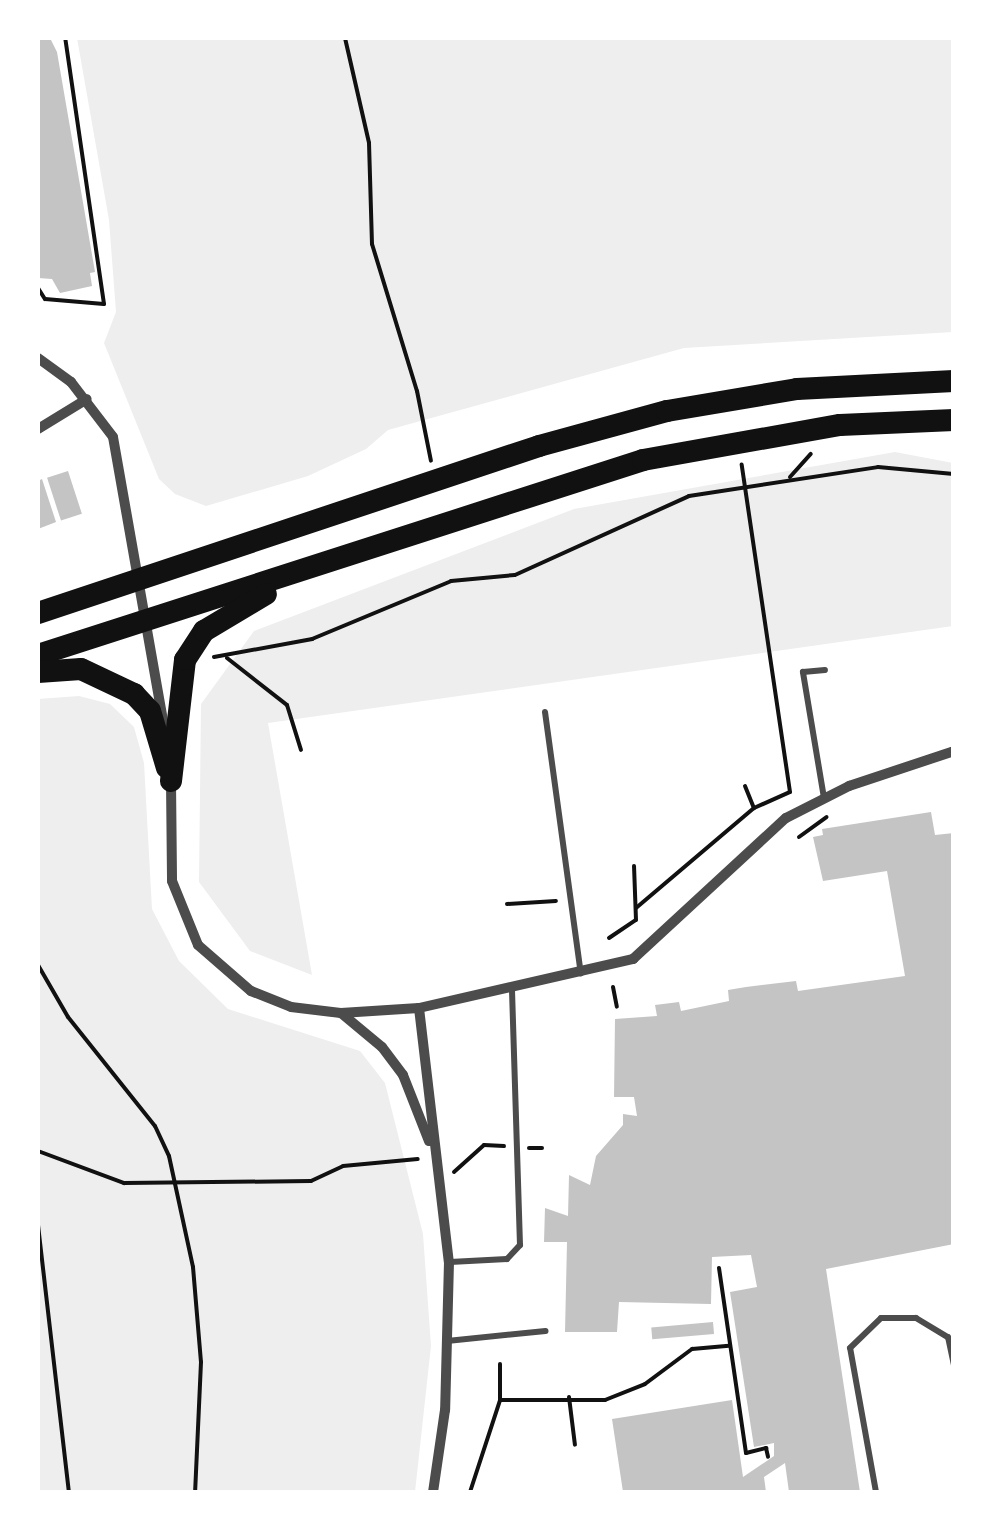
<!DOCTYPE html>
<style>
body{margin:0}
#map{position:relative;width:991px;height:1530px;overflow:hidden;background:#fff;font-family:Poppins,sans-serif}
div>[style]{position:absolute}
[style*='--x']{left:calc(var(--x)*1px);top:calc(var(--y)*1px);width:calc(var(--w)*1px);rotate:calc(var(--a)*1deg)}
.green>*{inset:0;background:#eee}
.building>*{inset:0;background:#c4c4c4;transform-origin:0 0}
.path>*{height:4px;margin:-2px;padding:0 2px;transform-origin:2px;border-radius:2px;background:#111}
.service>*{height:6px;margin:-3px;padding:0 3px;transform-origin:3px;border-radius:3px;background:#4c4c4c}
.minor>*{height:10px;margin:-5px;padding:0 5px;transform-origin:5px;border-radius:5px;background:#4c4c4c}
.primary>*{height:22px;margin:-11px;padding:0 11px;transform-origin:11px;border-radius:11px;background:#111}
span{translate:-50% -50%;white-space:nowrap;text-align:center;line-height:1.15;-webkit-text-stroke:9px #fff;paint-order:stroke}
.frame{position:absolute;inset:0;border:40px solid #fff;pointer-events:none}
</style>
<div id="map">
<div class="green">
<i style="clip-path:polygon(77px 38px,953px 38px,953px 332px,684px 348px,388px 430px,366px 449px,308px 476px,206px 506px,175px 494px,159px 479px,104px 343px,116px 312px,109px 220px)"></i>
<i style="clip-path:polygon(895px 452px,953px 463px,953px 626px,268px 723px,312px 975px,250px 951px,199px 882px,201px 704px,254px 631px,574px 509px)"></i>
<i style="clip-path:polygon(79px 696px,110px 704px,134px 727px,144px 763px,152px 909px,179px 961px,228px 1009px,360px 1051px,385px 1083px,423px 1234px,431px 1346px,415px 1492px,38px 1492px,38px 699px)"></i>
</div>
<div class="building">
<i style="clip-path:polygon(38px 38px,50px 38px,57px 52px,95px 272px,90px 273px,92px 286px,60px 293px,52px 279px,38px 278px)"></i>
<i style="left:68px;top:471px;width:45px;height:22px;rotate:72deg"></i>
<i style="clip-path:polygon(42px 479px,56px 522px,38px 529px,38px 481px)"></i>
<i style="clip-path:polygon(931px 812px,935px 835px,954px 833px,954px 1244px,826px 1269px,860px 1492px,789px 1492px,785px 1463px,764px 1477px,766px 1492px,623px 1492px,612px 1419px,732px 1400px,743px 1477px,774px 1456px,774px 1443px,754px 1447px,730px 1292px,757px 1287px,751px 1255px,712px 1257px,711px 1304px,619px 1302px,617px 1332px,565px 1332px,567px 1242px,544px 1242px,545px 1208px,568px 1216px,569px 1175px,590px 1185px,596px 1156px,623px 1125px,623px 1114px,637px 1116px,634px 1097px,614px 1097px,615px 1019px,657px 1016px,655px 1005px,679px 1002px,681px 1011px,729px 1001px,728px 990px,746px 987px,796px 981px,798px 991px,905px 976px,887px 871px,823px 881px,813px 837px,823px 835px,822px 829px)"></i>
<i style="left:713px;top:1322px;width:12px;height:62px;rotate:85deg"></i>
</div>
<div class="path">
<i style="--x:345;--y:38;--w:108;--a:77.1"></i>
<i style="--x:369;--y:143;--w:101;--a:88.3"></i>
<i style="--x:372;--y:244;--w:154;--a:73"></i>
<i style="--x:417;--y:391;--w:71;--a:78.7"></i>
<i style="--x:38;--y:288;--w:13;--a:58"></i>
<i style="--x:45;--y:299;--w:59;--a:4.8"></i>
<i style="--x:104;--y:304;--w:269;--a:-98.3"></i>
<i style="--x:790;--y:477;--w:31;--a:-48"></i>
<i style="--x:214;--y:657;--w:100;--a:-10.4"></i>
<i style="--x:312;--y:639;--w:151;--a:-22.6"></i>
<i style="--x:451;--y:581;--w:64;--a:-5.4"></i>
<i style="--x:515;--y:575;--w:191;--a:-24.4"></i>
<i style="--x:689;--y:496;--w:191;--a:-8.7"></i>
<i style="--x:878;--y:467;--w:76;--a:5.3"></i>
<i style="--x:227;--y:658;--w:76;--a:38.1"></i>
<i style="--x:287;--y:705;--w:47;--a:72.7"></i>
<i style="--x:745;--y:786;--w:24;--a:68"></i>
<i style="--x:799;--y:837;--w:34;--a:-36"></i>
<i style="--x:507;--y:904;--w:49;--a:-3.5"></i>
<i style="--x:636;--y:908;--w:155;--a:-40.3"></i>
<i style="--x:754;--y:808;--w:39;--a:-24"></i>
<i style="--x:790;--y:792;--w:331;--a:-98.4"></i>
<i style="--x:609;--y:938;--w:32;--a:-34"></i>
<i style="--x:636;--y:920;--w:54;--a:-92.1"></i>
<i style="--x:38;--y:965;--w:60;--a:60"></i>
<i style="--x:68;--y:1017;--w:139;--a:51.4"></i>
<i style="--x:155;--y:1126;--w:33;--a:65"></i>
<i style="--x:169;--y:1156;--w:114;--a:77.8"></i>
<i style="--x:193;--y:1267;--w:95;--a:85.2"></i>
<i style="--x:201;--y:1362;--w:130;--a:92.6"></i>
<i style="--x:613;--y:987;--w:20;--a:79"></i>
<i style="--x:529;--y:1148;--w:13;--a:0"></i>
<i style="--x:38;--y:1151;--w:92;--a:20.4"></i>
<i style="--x:124;--y:1183;--w:187;--a:-0.6"></i>
<i style="--x:311;--y:1181;--w:35;--a:-25"></i>
<i style="--x:343;--y:1166;--w:75;--a:-5.3"></i>
<i style="--x:454;--y:1172;--w:40;--a:-42"></i>
<i style="--x:484;--y:1145;--w:20;--a:3"></i>
<i style="--x:38;--y:1225;--w:269;--a:83.4"></i>
<i style="--x:719;--y:1268;--w:187;--a:81.7"></i>
<i style="--x:746;--y:1453;--w:21;--a:-14"></i>
<i style="--x:766;--y:1448;--w:9;--a:77"></i>
<i style="--x:569;--y:1397;--w:48;--a:82.9"></i>
<i style="--x:500;--y:1400;--w:105;--a:0"></i>
<i style="--x:605;--y:1400;--w:43;--a:-21.8"></i>
<i style="--x:645;--y:1384;--w:59;--a:-36.7"></i>
<i style="--x:692;--y:1349;--w:37;--a:-5"></i>
<i style="--x:470;--y:1492;--w:97;--a:-71.9"></i>
<i style="--x:500;--y:1400;--w:36;--a:-90"></i>
</div>
<div class="service">
<i style="--x:545;--y:712;--w:264;--a:82.2"></i>
<i style="--x:824;--y:798;--w:128;--a:-99.5"></i>
<i style="--x:803;--y:672;--w:22;--a:-5"></i>
<i style="--x:450;--y:1262;--w:57;--a:-3"></i>
<i style="--x:507;--y:1259;--w:19;--a:-47"></i>
<i style="--x:520;--y:1245;--w:258;--a:-91.8"></i>
<i style="--x:447;--y:1341;--w:99;--a:-5.8"></i>
<i style="--x:876;--y:1492;--w:146;--a:-100.2"></i>
<i style="--x:850;--y:1348;--w:43;--a:-44.1"></i>
<i style="--x:881;--y:1318;--w:35;--a:0"></i>
<i style="--x:916;--y:1318;--w:37;--a:31"></i>
<i style="--x:948;--y:1337;--w:30;--a:78"></i>
</div>
<div class="minor">
<i style="--x:38;--y:358;--w:41;--a:36"></i>
<i style="--x:71;--y:382;--w:69;--a:52.6"></i>
<i style="--x:113;--y:437;--w:293;--a:80"></i>
<i style="--x:38;--y:429;--w:57;--a:-31.5"></i>
<i style="--x:171;--y:782;--w:99;--a:89.4"></i>
<i style="--x:172;--y:881;--w:69;--a:67.9"></i>
<i style="--x:198;--y:945;--w:70;--a:41"></i>
<i style="--x:251;--y:991;--w:43;--a:21.8"></i>
<i style="--x:291;--y:1007;--w:50;--a:6.8"></i>
<i style="--x:341;--y:1013;--w:78;--a:-3.7"></i>
<i style="--x:419;--y:1008;--w:220;--a:-12.9"></i>
<i style="--x:633;--y:959;--w:208;--a:-42.7"></i>
<i style="--x:786;--y:818;--w:71;--a:-26.9"></i>
<i style="--x:849;--y:786;--w:111;--a:-18.4"></i>
<i style="--x:419;--y:1008;--w:256;--a:83.3"></i>
<i style="--x:449;--y:1262;--w:148;--a:91.5"></i>
<i style="--x:445;--y:1410;--w:83;--a:98.3"></i>
<i style="--x:341;--y:1013;--w:53;--a:39.7"></i>
<i style="--x:382;--y:1047;--w:35;--a:53"></i>
<i style="--x:403;--y:1075;--w:71;--a:68.5"></i>
</div>
<div class="primary">
<i style="--x:38;--y:613;--w:528;--a:-18.43"></i>
<i style="--x:539;--y:446;--w:133;--a:-15.3"></i>
<i style="--x:667;--y:411;--w:132;--a:-9.6"></i>
<i style="--x:797;--y:389;--w:157;--a:-2.9"></i>
<i style="--x:38;--y:655;--w:636;--a:-17.86"></i>
<i style="--x:643;--y:460;--w:200;--a:-10.1"></i>
<i style="--x:840;--y:425;--w:114;--a:-2.5"></i>
<i style="--x:38;--y:672;--w:43;--a:-4"></i>
<i style="--x:81;--y:669;--w:59;--a:25.3"></i>
<i style="--x:134;--y:694;--w:23;--a:47"></i>
<i style="--x:150;--y:711;--w:59;--a:73.4"></i>
<i style="--x:171;--y:781;--w:122;--a:-83.4"></i>
<i style="--x:185;--y:660;--w:35;--a:-57"></i>
<i style="--x:204;--y:631;--w:72;--a:-30.8"></i>
</div>
<div class="frame"></div>
</div>
